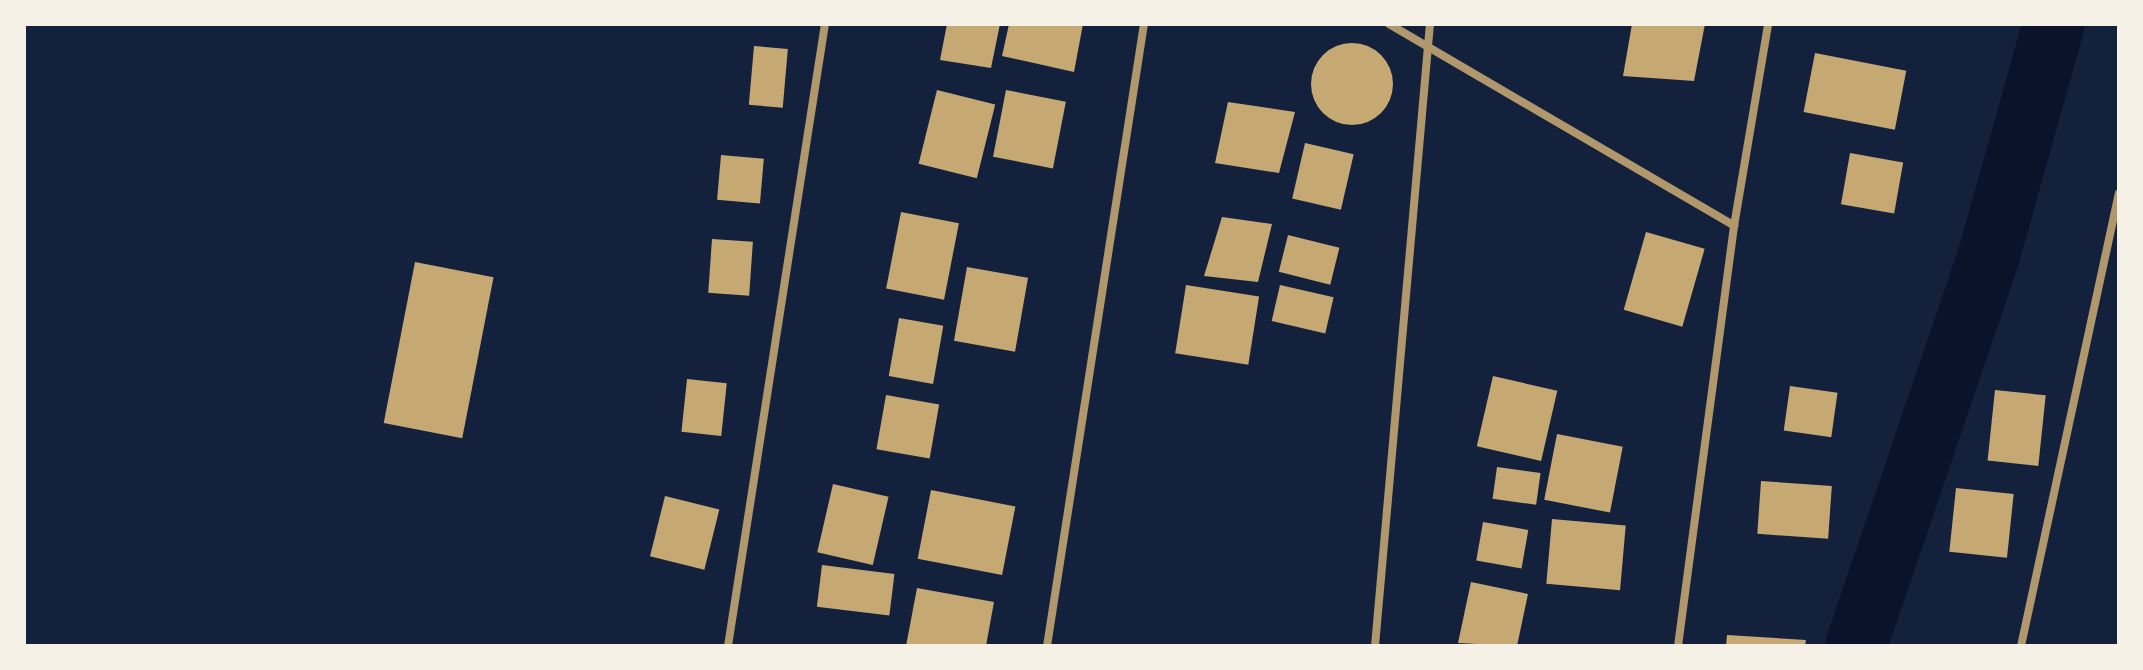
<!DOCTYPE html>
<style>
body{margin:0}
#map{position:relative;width:2143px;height:670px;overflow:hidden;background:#14213d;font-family:"Golos Text",sans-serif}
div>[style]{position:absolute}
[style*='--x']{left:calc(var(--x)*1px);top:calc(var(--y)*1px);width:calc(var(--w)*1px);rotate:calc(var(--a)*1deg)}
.river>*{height:62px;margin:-31px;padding:0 31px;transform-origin:31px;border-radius:31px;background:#0b132b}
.building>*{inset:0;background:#c6a872;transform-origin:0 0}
.round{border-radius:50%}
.minor>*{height:8px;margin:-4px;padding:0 4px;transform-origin:4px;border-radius:4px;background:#b1986c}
span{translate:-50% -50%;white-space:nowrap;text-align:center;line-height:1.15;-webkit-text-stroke:6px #f6f1e7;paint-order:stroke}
.frame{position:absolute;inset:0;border:26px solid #f6f1e7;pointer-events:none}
</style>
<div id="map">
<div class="river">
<i style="--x:1856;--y:646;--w:413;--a:-71.2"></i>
<i style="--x:1989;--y:255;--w:240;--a:-74.3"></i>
</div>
<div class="building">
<i style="clip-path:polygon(947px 24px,1000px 24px,991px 68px,940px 60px)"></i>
<i style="clip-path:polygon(1009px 24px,1083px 24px,1074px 72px,1002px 56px)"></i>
<i style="clip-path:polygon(1632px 24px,1705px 24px,1694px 81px,1623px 76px)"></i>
<i class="round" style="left:1311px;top:43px;width:82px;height:82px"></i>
<i style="left:754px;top:46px;width:34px;height:59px;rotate:5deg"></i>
<i style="left:1815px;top:53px;width:93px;height:60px;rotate:11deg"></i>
<i style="left:937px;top:90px;width:60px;height:76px;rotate:14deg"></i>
<i style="left:1006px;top:90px;width:61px;height:68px;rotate:11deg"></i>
<i style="clip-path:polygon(1228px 102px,1295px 112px,1279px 173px,1215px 163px)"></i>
<i style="left:1305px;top:143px;width:50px;height:57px;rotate:13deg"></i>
<i style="left:1850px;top:153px;width:54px;height:52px;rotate:10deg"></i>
<i style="left:721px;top:155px;width:43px;height:45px;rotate:5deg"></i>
<i style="left:901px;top:212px;width:59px;height:78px;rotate:11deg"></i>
<i style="clip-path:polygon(1222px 217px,1272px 224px,1258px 282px,1204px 276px)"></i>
<i style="left:1646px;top:232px;width:61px;height:81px;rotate:16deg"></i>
<i style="left:1288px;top:235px;width:53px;height:38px;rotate:14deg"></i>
<i style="left:712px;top:239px;width:41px;height:54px;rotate:4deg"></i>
<i style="left:415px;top:262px;width:80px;height:164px;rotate:11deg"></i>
<i style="left:967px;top:267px;width:62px;height:75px;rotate:10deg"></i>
<i style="left:1186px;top:285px;width:74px;height:69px;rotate:9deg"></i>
<i style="left:1280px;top:285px;width:55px;height:37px;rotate:13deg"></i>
<i style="left:899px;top:318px;width:45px;height:59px;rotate:10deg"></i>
<i style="left:1493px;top:376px;width:66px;height:72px;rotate:13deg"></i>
<i style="left:687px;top:379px;width:40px;height:53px;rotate:6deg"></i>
<i style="left:1790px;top:386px;width:48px;height:45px;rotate:8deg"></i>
<i style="left:1995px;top:390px;width:51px;height:71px;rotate:6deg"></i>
<i style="left:886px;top:395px;width:54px;height:55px;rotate:10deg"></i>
<i style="left:1557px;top:434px;width:67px;height:67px;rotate:11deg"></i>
<i style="left:1497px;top:467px;width:44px;height:32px;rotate:8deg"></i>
<i style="left:1761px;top:481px;width:71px;height:53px;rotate:4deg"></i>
<i style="left:833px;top:484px;width:57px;height:70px;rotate:13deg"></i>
<i style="left:1956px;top:488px;width:58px;height:64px;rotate:6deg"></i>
<i style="left:931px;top:490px;width:86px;height:70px;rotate:11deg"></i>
<i style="left:665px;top:496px;width:56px;height:62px;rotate:14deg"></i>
<i style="left:1552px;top:519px;width:74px;height:65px;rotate:5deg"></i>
<i style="left:1483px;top:522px;width:46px;height:39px;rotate:10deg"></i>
<i style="left:822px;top:565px;width:73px;height:42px;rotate:7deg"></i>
<i style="clip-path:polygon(1471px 582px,1528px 594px,1517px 646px,1458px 643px)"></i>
<i style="clip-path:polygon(917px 588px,994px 602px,986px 646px,906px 646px)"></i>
<i style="clip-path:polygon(1727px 635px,1806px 640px,1805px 646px,1726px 646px)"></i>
</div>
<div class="minor">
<i style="--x:1389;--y:24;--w:400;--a:30.3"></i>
<i style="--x:728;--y:646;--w:630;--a:-81.14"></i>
<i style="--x:1047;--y:646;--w:630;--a:-81.14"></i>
<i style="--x:1375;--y:646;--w:624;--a:-84.95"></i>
<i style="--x:1678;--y:646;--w:424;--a:-82.4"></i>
<i style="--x:1734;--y:226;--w:205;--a:-80.4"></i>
<i style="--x:2021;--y:646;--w:463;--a:-77.8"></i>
</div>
<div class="frame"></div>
</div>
